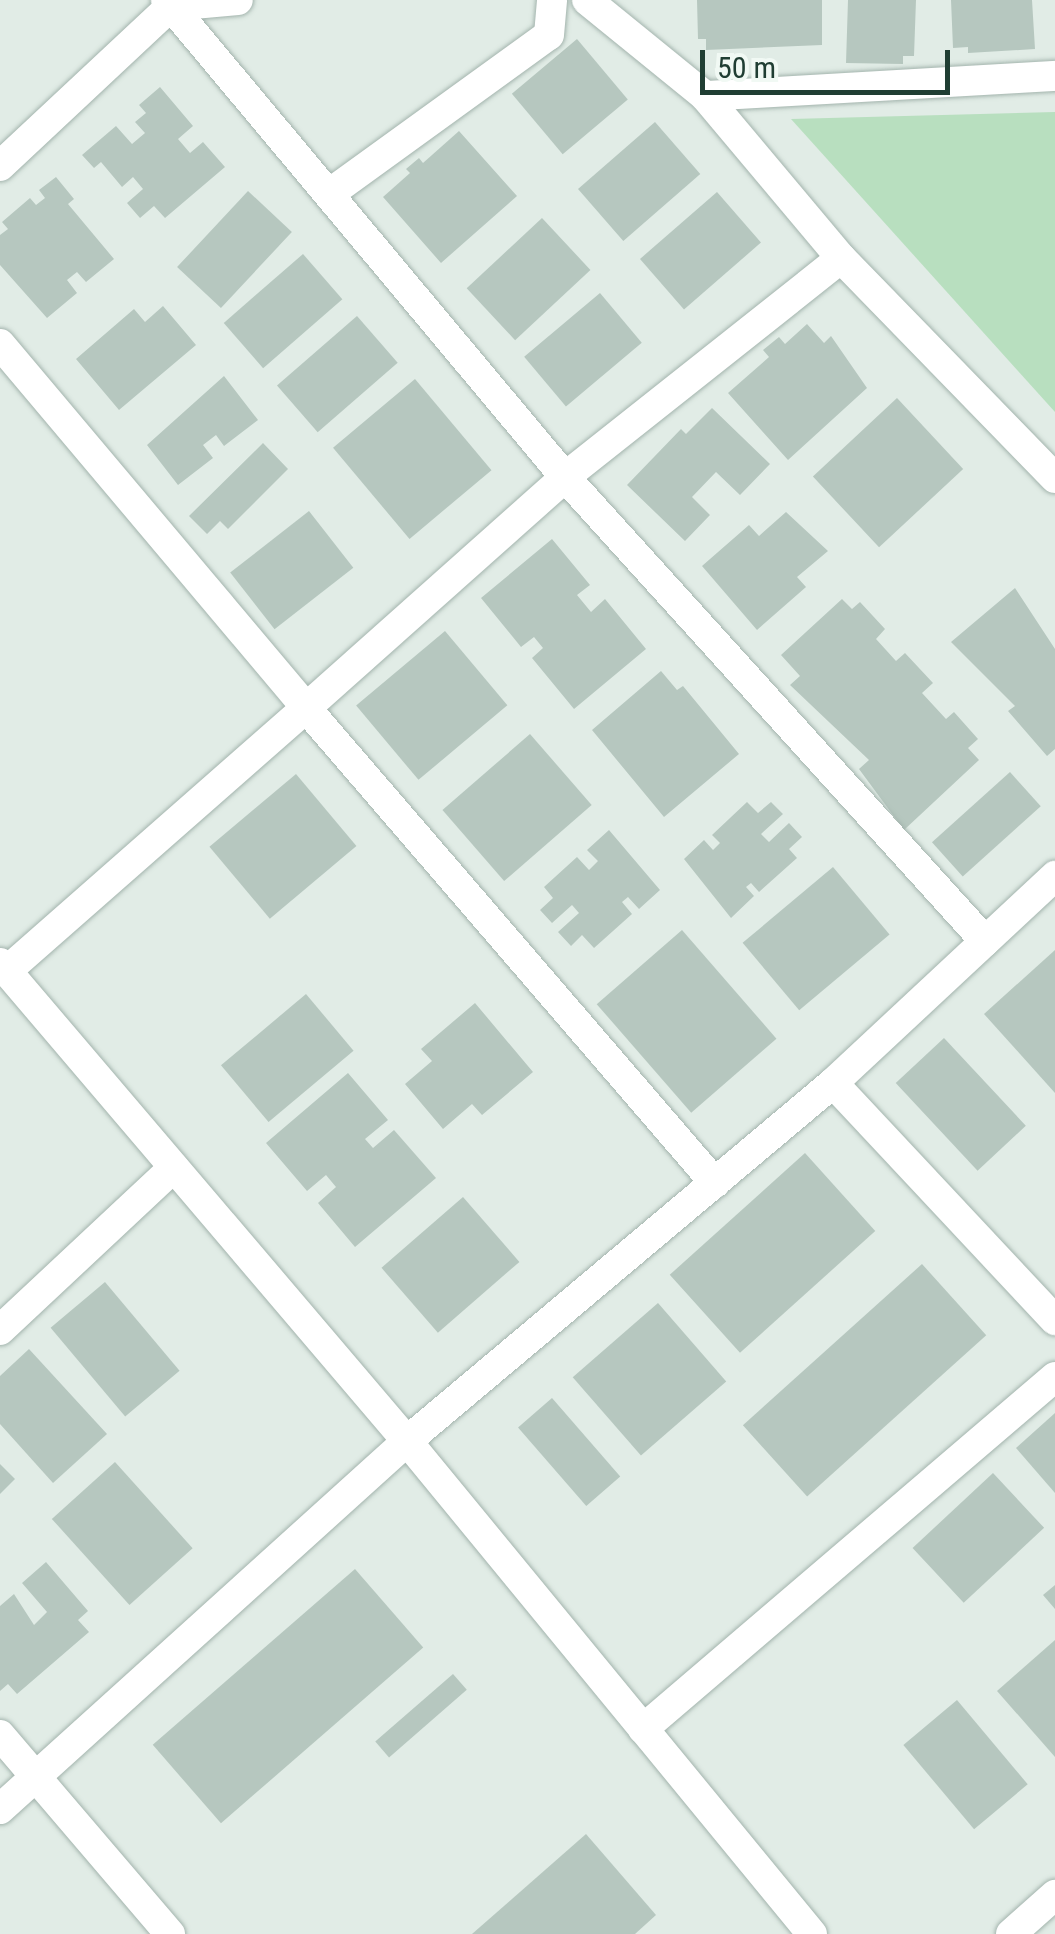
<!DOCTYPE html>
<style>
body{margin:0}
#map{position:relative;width:1055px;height:1934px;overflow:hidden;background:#e1ece6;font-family:"Roboto Condensed",sans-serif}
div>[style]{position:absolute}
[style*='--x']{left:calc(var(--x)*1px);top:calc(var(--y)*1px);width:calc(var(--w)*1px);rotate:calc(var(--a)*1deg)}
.green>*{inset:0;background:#b8dfbf}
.building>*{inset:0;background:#b6c7bf;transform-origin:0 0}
.roads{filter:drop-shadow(0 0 2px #a3b4ad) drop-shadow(0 0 2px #a3b4ad)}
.street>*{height:30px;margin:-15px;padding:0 15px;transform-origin:15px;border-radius:15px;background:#fff}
.secondary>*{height:30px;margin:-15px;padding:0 15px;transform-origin:15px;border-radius:15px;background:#fff}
span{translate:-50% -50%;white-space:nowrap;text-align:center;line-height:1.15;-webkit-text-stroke:10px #f1f9f4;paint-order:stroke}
.scale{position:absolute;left:700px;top:50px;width:250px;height:45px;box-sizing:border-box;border:5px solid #203e33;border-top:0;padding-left:12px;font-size:30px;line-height:35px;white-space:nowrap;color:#203e33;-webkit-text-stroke:8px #f1f9f4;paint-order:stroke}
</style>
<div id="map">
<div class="green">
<i style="clip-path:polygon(1055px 112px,1055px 412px,791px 119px)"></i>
</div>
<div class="building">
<i style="clip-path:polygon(697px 0,822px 0,822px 45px,706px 50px,706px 39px,698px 39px)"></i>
<i style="clip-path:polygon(848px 0,916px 0,914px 56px,903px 56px,903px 64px,846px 63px)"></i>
<i style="clip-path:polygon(951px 0,1032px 0,1035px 49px,968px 53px,968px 47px,953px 48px)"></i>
<i style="left:577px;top:39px;width:79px;height:85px;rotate:50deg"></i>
<i style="clip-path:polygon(160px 87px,193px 126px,178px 139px,190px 153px,203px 142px,225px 167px,165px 218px,154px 206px,140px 218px,127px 203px,143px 189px,133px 177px,122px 187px,101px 162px,94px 168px,82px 155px,116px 126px,132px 144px,145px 133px,135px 122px,146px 113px,139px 105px)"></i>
<i style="left:655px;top:122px;width:69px;height:102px;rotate:49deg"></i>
<i style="clip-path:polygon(459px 131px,517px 196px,441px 263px,383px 197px,410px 173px,406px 169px,419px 158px,423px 163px)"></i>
<i style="clip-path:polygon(56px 177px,74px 199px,68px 204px,114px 259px,86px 282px,77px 272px,67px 280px,77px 293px,47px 318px,0 265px,0 235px,8px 229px,2px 222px,30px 198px,36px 205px,45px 198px,39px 190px)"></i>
<i style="left:248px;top:191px;width:60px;height:104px;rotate:43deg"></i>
<i style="left:717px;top:192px;width:67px;height:102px;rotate:49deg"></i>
<i style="left:542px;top:218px;width:71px;height:103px;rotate:47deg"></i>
<i style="left:303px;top:254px;width:60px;height:105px;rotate:49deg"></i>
<i style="left:600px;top:293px;width:65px;height:99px;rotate:50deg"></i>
<i style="clip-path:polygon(163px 306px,196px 345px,119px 410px,76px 359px,134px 309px,145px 322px)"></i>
<i style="left:357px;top:316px;width:62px;height:106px;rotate:49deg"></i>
<i style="clip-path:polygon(807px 324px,824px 343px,831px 336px,867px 388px,788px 460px,728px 393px,769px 357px,763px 350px,779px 337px,785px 344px)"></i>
<i style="clip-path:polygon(224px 376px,258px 420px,224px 446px,216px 435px,203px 445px,213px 458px,178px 485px,147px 445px)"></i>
<i style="left:415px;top:379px;width:119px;height:107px;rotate:50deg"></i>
<i style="left:897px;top:398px;width:97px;height:115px;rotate:47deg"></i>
<i style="clip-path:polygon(712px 408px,770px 464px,740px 495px,716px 472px,692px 497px,710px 515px,685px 541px,627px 485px,681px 429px,686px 434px)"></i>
<i style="clip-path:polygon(263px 443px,288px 469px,228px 529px,220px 521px,207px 534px,189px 516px)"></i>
<i style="left:309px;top:511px;width:72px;height:100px;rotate:52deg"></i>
<i style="clip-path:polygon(786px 512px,828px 551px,797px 577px,806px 587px,757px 630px,702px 566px,749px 525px,759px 536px)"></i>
<i style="clip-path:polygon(552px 539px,590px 585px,577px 595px,591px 612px,605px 599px,646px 649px,574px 709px,532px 658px,543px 648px,534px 637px,521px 647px,481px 598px)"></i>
<i style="clip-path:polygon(1015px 588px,1055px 649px,1055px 749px,1047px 756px,1008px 711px,1015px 706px,951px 642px)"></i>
<i style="clip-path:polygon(842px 599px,852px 609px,860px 602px,885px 629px,876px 639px,896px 661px,905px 653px,933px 683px,922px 693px,946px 719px,954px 712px,978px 739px,968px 748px,979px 760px,904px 830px,859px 769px,869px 760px,790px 685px,800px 676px,781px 655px)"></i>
<i style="left:445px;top:631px;width:97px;height:116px;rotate:50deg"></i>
<i style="clip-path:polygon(661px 671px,677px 690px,683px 686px,739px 754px,664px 817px,592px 730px)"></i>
<i style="left:530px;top:734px;width:94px;height:116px;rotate:49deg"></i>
<i style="left:1010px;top:772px;width:46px;height:105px;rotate:48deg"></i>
<i style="left:296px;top:774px;width:94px;height:113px;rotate:50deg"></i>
<i style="clip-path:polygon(747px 802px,758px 813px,771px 802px,783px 814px,761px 834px,769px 842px,789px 823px,802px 837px,789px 849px,797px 858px,759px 892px,751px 883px,746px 887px,754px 896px,731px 918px,684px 859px,704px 840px,713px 850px,720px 843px,712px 835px)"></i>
<i style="clip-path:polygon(609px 830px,660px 890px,639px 909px,628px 897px,622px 902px,632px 914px,594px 948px,582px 935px,571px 946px,558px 932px,579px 913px,572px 905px,552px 923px,540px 910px,553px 898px,544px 887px,577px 857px,589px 870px,598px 861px,587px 850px)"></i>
<i style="left:833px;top:867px;width:88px;height:118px;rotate:50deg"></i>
<i style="left:682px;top:930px;width:144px;height:113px;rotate:49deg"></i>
<i style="clip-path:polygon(1055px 950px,1055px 1093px,984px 1014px)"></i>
<i style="left:306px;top:994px;width:74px;height:111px;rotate:50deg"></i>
<i style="clip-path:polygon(475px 1003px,533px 1072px,482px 1115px,472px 1104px,443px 1129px,405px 1084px,432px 1061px,421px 1049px)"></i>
<i style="left:944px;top:1038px;width:120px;height:66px;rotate:47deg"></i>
<i style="clip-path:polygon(348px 1073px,388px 1120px,365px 1139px,373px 1148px,394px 1130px,436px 1178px,355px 1247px,318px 1203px,336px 1187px,326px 1175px,307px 1191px,266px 1143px)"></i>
<i style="left:805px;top:1153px;width:105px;height:182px;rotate:48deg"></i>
<i style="left:463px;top:1197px;width:86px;height:108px;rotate:49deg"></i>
<i style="left:922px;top:1264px;width:96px;height:241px;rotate:48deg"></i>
<i style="left:105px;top:1282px;width:116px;height:71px;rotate:50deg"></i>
<i style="left:658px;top:1303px;width:104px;height:113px;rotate:49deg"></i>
<i style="clip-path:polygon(29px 1349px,107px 1434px,53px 1483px,0 1424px,0 1376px)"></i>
<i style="left:552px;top:1398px;width:104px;height:45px;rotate:49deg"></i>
<i style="clip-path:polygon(1055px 1413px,1055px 1493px,1016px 1448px)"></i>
<i style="left:115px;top:1462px;width:116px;height:85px;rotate:48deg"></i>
<i style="clip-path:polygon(0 1464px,15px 1479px,0 1494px)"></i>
<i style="left:993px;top:1473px;width:75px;height:110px;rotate:47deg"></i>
<i style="clip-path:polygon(46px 1562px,88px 1611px,78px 1620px,89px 1632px,17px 1694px,8px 1684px,0 1691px,0 1606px,14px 1594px,34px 1625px,47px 1612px,22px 1583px)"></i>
<i style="left:355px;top:1569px;width:104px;height:268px;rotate:49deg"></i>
<i style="clip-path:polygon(1055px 1585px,1055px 1609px,1043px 1595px)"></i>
<i style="clip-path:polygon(1055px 1640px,1055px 1757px,997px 1691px)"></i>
<i style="left:453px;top:1674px;width:21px;height:103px;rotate:49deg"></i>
<i style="left:957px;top:1700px;width:110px;height:70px;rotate:50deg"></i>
<i style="clip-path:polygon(586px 1834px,656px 1915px,635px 1934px,472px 1934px)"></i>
</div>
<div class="roads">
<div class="street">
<i style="--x:166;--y:0;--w:622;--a:50.09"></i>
<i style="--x:565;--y:477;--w:626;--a:47.85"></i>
<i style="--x:587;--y:0;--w:152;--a:39.1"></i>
<i style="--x:705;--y:96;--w:212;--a:50"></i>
<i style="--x:705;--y:96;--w:351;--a:-3.3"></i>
<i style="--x:0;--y:166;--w:234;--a:-43.1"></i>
<i style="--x:171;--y:6;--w:67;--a:-5.1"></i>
<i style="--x:329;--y:194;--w:271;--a:-35.9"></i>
<i style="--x:549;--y:35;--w:35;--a:-85"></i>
<i style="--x:0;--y:344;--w:476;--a:49.9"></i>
<i style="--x:306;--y:708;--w:398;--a:138.7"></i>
<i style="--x:0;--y:963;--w:628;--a:49.59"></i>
<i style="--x:407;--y:1441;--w:638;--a:50.6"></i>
<i style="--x:833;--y:1083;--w:325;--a:46.9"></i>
<i style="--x:715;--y:1183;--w:627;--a:-130.73"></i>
<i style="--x:306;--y:708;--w:347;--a:-41.7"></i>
<i style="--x:565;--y:477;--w:352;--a:-38.4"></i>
<i style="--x:841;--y:258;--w:307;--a:45.8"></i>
<i style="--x:0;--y:1330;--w:238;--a:-43.1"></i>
<i style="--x:643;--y:1729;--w:542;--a:-40.51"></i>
<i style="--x:0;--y:1735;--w:262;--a:49.5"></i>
<i style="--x:0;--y:1809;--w:549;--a:-42.12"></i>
<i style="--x:407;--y:1441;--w:556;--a:-40.04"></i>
<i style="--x:833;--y:1083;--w:304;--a:-43"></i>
</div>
<div class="secondary">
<i style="--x:1011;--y:1934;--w:59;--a:-41.6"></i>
</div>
</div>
<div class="scale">50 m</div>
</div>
